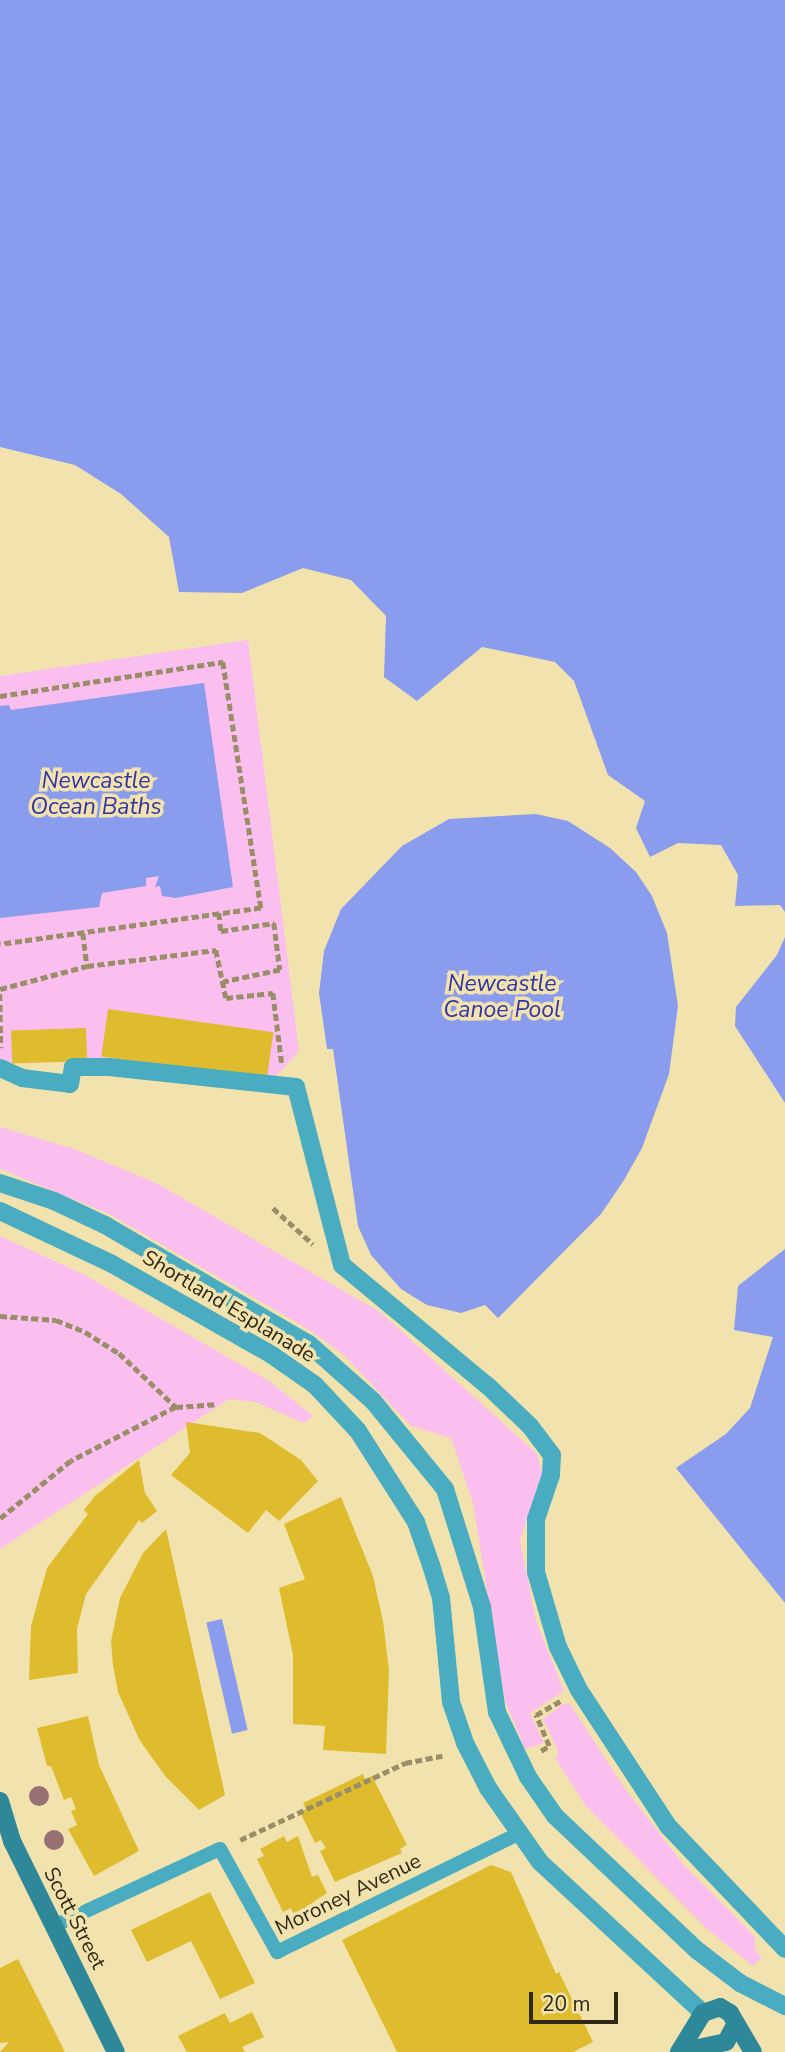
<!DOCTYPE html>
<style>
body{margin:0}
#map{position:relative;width:785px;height:2052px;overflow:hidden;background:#f2e3ae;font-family:"Nunito Sans",sans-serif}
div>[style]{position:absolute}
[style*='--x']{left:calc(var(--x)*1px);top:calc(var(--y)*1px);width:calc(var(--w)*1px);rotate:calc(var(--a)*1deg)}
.green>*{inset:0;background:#fbbfef}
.water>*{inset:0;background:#8a9cee;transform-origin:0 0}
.building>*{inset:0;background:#dfbb2e;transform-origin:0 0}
.path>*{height:4.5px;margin-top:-2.25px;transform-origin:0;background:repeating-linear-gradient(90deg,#998e68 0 7px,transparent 0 10.5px)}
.lane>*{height:14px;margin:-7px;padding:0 7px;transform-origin:7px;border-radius:7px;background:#49acc1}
.street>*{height:18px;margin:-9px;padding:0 9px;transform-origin:9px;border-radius:9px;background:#49acc1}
.secondary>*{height:18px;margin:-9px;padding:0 9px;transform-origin:9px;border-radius:9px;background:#2e889a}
.trees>*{width:20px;height:20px;margin:-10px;border-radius:50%;background:#977074}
span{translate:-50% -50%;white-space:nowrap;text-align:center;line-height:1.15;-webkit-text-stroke:7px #f2e3ae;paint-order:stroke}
.street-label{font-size:21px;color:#2f2914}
.water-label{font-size:23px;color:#3134a9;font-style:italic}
.scale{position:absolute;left:529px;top:1992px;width:89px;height:32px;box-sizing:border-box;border:4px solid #2f2914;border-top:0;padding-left:9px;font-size:21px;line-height:24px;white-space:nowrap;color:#2f2914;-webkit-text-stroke:5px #f2e3ae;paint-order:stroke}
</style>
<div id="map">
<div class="green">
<i style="clip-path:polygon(248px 640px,299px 1051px,276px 1076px,110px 1062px,0 1062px,0 676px)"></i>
<i style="clip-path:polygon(0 1127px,74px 1149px,156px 1183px,380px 1312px,537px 1454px,542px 1473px,520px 1540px,536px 1621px,564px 1691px,530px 1713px,544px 1743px,525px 1749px,505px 1701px,473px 1503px,451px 1438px,411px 1426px,344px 1355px,308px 1329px,109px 1214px,0 1169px)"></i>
<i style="clip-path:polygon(0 1236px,83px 1274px,269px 1381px,313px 1416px,304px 1423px,255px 1402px,229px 1399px,0 1549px)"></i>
<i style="clip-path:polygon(563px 1704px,570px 1704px,623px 1786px,683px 1864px,755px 1937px,755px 1951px,762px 1957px,753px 1966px,706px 1928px,585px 1805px,555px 1758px,559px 1753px,543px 1719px)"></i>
</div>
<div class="water">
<i style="clip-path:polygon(0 0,785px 0,785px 912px,780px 905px,735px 906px,738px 875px,721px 845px,678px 843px,650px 857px,636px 828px,645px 801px,608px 775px,574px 681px,555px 662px,482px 647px,417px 701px,384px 677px,386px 616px,351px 580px,303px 568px,242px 593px,179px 592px,169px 537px,121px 494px,75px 465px,0 447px)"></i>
<i style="clip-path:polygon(204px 683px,233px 887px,176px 898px,162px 896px,160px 886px,155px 887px,159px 876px,146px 878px,146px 886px,102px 893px,99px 907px,0 918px,0 706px,9px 705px,11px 710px)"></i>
<i style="clip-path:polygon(536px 814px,568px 821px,610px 848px,636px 872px,652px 896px,667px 933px,678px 1006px,669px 1074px,642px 1148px,624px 1180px,601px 1214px,498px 1318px,485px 1305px,461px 1313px,427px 1305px,401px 1289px,371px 1255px,358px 1226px,333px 1049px,327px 1049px,319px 993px,324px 951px,341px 909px,402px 846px,449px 819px)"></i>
<i style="clip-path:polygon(785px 937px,785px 1103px,735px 1026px,736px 1007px,777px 955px)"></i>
<i style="clip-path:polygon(785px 1249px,785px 1603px,676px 1468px,726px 1434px,750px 1408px,773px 1337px,734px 1330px,738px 1286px)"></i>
<i style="left:222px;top:1619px;width:114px;height:16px;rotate:77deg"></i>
</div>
<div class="building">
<i style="left:108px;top:1009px;width:167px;height:48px;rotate:8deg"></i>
<i style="left:86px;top:1028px;width:33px;height:75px;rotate:88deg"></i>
<i style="clip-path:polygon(186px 1422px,260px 1433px,301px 1460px,318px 1481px,279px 1521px,266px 1510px,248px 1533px,171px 1475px,190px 1453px)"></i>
<i style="clip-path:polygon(139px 1460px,145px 1493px,157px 1511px,142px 1523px,139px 1520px,86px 1594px,77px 1629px,78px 1673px,29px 1680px,31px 1626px,47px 1568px,88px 1514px,84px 1510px,95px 1496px)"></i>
<i style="clip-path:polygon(341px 1497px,373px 1576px,383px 1621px,389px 1670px,386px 1754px,323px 1750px,325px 1726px,293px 1724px,293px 1655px,279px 1588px,305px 1579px,284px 1524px)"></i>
<i style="clip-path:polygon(166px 1529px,225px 1795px,199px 1810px,166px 1777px,140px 1741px,118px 1692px,113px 1665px,111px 1641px,120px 1598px,143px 1553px)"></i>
<i style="clip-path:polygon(88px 1716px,99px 1765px,139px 1851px,94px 1876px,68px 1829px,77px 1825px,71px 1811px,76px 1809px,71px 1797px,64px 1800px,51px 1766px,47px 1766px,37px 1728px)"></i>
<i style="clip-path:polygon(363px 1774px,365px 1779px,372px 1776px,407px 1845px,400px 1849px,402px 1853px,335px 1882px,320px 1851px,326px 1848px,321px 1840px,315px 1843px,300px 1812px,306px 1809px,303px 1803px)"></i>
<i style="clip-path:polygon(284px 1836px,287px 1842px,298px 1836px,312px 1877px,318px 1875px,327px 1893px,294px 1915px,291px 1908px,283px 1912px,257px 1859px,264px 1856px,260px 1849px)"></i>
<i style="clip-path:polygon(491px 1865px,511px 1872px,556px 1974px,559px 1972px,593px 2042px,573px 2052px,397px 2052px,342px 1940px)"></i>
<i style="clip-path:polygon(210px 1892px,255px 1983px,220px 1999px,191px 1941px,147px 1962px,131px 1930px)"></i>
<i style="clip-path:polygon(18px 1959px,65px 2052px,0 2052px,9px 2042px,0 2043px,0 1968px)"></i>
<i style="clip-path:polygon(252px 2012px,264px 2037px,242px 2047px,245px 2052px,187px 2052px,178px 2036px,225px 2013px,230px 2023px)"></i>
</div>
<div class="path">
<i style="--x:0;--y:696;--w:226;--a:-8.7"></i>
<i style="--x:223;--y:662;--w:249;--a:81.2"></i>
<i style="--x:261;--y:908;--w:263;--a:172.1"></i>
<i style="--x:219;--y:913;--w:18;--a:84"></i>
<i style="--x:221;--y:931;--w:54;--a:-8.6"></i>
<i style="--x:274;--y:923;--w:47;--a:82.7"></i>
<i style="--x:280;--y:970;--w:58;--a:168.1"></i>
<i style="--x:83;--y:933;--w:33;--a:83"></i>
<i style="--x:0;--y:989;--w:90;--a:-14.8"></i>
<i style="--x:87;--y:966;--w:130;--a:-7.1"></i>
<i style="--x:216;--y:950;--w:49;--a:78.2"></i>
<i style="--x:226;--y:998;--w:47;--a:-6.1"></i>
<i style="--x:273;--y:993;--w:72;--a:82.8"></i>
<i style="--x:0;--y:994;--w:54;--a:88.9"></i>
<i style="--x:273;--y:1208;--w:54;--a:42"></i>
<i style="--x:0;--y:1316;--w:56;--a:4.1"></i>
<i style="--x:56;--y:1320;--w:31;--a:22"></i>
<i style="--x:85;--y:1332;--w:40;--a:32"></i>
<i style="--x:119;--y:1353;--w:79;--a:43.5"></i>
<i style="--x:176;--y:1407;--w:118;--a:152.8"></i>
<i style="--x:71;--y:1461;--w:92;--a:140.8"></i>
<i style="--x:176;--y:1407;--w:39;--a:-4"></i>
<i style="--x:541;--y:1751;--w:9;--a:-32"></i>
<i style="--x:549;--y:1746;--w:34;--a:-113"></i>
<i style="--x:536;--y:1715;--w:28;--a:-30"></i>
<i style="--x:240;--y:1840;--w:182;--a:-25"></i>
<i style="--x:405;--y:1763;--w:38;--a:-11"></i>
</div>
<div class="lane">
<i style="--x:54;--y:1926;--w:183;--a:-24.9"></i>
<i style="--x:220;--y:1849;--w:118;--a:61"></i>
<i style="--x:277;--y:1952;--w:268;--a:-26.1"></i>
</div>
<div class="street">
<i style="--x:0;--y:1068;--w:24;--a:24"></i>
<i style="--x:22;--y:1078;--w:48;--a:7.1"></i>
<i style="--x:70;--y:1084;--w:17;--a:-80"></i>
<i style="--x:73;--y:1067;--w:36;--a:0"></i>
<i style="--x:109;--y:1067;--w:188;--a:6.1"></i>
<i style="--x:296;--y:1087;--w:184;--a:75.5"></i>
<i style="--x:342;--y:1265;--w:190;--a:39.7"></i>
<i style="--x:488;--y:1386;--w:58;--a:43.6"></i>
<i style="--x:530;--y:1426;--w:36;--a:53"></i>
<i style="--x:552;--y:1455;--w:20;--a:93"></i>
<i style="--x:551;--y:1475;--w:46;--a:108.8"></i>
<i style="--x:536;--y:1519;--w:53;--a:90"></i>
<i style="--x:536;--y:1572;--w:78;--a:73.7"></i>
<i style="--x:558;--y:1647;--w:48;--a:64"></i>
<i style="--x:579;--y:1690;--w:163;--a:56.8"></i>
<i style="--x:668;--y:1826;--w:170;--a:46.4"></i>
<i style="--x:0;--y:1183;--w:57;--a:18.4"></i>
<i style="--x:54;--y:1201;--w:56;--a:25.2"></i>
<i style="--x:105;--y:1225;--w:236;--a:30.3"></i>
<i style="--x:309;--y:1344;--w:86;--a:41.7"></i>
<i style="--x:373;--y:1401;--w:114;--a:50.7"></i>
<i style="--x:445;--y:1489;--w:124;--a:72.6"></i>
<i style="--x:482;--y:1607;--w:106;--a:81.9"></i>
<i style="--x:497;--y:1712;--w:72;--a:64.5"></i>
<i style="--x:528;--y:1777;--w:47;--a:55.3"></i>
<i style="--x:555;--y:1816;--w:197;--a:43.4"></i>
<i style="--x:698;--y:1951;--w:53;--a:37.3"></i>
<i style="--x:740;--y:1983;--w:51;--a:27.1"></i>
<i style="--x:0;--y:1211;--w:124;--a:25.3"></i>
<i style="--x:112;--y:1264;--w:184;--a:29.6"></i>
<i style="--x:272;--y:1355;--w:52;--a:34.9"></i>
<i style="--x:315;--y:1385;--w:63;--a:46.9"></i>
<i style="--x:358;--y:1431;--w:108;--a:57.5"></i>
<i style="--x:416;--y:1522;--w:46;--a:70.8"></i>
<i style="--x:431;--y:1565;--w:34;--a:73"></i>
<i style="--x:441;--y:1598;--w:104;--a:84.5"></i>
<i style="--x:451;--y:1702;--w:43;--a:71.1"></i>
<i style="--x:465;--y:1743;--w:51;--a:62.9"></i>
<i style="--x:488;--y:1788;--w:90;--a:54.9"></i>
<i style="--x:540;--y:1862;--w:222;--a:42.8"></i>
</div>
<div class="secondary">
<i style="--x:0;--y:1801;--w:42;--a:73.3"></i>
<i style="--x:12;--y:1841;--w:235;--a:63.8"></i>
<i style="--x:679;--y:2052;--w:46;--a:-58.4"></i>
<i style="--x:703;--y:2013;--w:18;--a:-19"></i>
<i style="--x:720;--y:2007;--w:12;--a:31"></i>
<i style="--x:730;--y:2013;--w:45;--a:59.5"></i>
<i style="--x:680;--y:2052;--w:47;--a:-12.3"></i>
<i style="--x:726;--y:2042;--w:21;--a:-62"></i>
</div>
<div class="trees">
<i style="left:39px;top:1796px"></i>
<i style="left:54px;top:1840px"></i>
</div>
<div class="street-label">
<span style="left:229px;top:1306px;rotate:31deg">Shortland Esplanade</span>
<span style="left:348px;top:1894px;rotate:-26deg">Moroney Avenue</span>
<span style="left:75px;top:1918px;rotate:63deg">Scott Street</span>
</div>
<div class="water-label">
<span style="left:96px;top:794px">Newcastle<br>Ocean Baths</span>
<span style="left:502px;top:997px">Newcastle<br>Canoe Pool</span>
</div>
<div class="scale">20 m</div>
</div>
